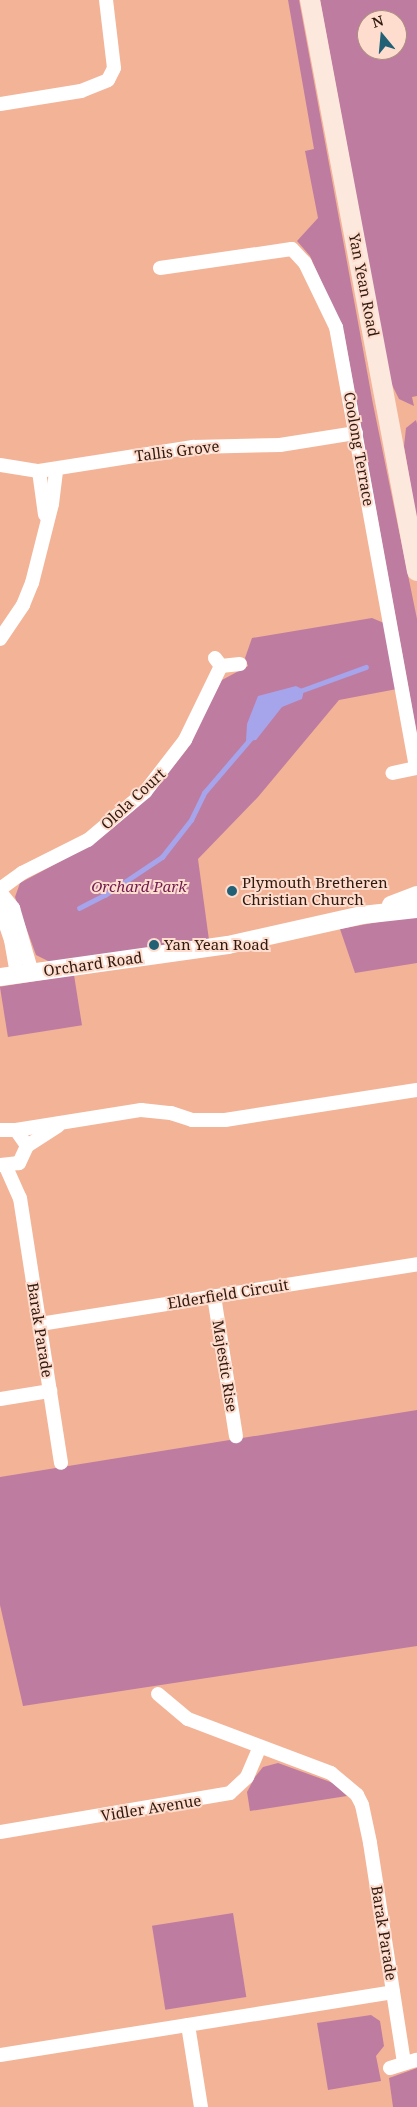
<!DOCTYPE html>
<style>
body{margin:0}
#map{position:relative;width:417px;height:2107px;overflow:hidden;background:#f3b397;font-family:"Noto Serif",serif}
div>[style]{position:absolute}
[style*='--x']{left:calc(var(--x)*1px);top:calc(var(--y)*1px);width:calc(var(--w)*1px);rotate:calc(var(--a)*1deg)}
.green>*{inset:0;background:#be7ca1;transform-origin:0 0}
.water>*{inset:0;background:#a6a4eb}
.stream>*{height:4.5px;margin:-2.25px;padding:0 2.25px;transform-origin:2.25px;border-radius:2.25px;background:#a6a4eb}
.minor>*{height:14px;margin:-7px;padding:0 7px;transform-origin:7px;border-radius:7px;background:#fff}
.tertiary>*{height:18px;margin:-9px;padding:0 9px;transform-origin:9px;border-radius:9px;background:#fff}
.secondary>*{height:20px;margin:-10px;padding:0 10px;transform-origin:10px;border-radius:10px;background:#fde8de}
.dots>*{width:14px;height:14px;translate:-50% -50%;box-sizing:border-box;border:2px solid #feddce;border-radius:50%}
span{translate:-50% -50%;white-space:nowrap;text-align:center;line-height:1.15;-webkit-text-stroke:4px #feddce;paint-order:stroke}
.street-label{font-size:15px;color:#30190e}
.poi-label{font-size:15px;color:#30190e}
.left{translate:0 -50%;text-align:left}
.park-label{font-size:15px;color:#701c52;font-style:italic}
.north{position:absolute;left:357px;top:10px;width:50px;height:50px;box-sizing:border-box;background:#feddce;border:1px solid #ac8f81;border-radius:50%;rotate:343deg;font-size:14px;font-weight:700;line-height:20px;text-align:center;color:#30190e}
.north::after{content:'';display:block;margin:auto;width:18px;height:22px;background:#226076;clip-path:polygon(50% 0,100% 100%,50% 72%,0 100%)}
</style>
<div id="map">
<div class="green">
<i style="clip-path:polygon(288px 0,299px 0,373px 404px,417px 619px,417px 735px,344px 333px,310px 256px,297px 241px,318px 218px,305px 151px,314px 149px)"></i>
<i style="clip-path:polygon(evenodd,320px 0,417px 0,417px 396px,412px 397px,414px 406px,399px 399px,391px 383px,320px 0,367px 20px,397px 20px,397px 50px,367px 50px,367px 20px)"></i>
<i style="clip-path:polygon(416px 420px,417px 424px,417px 522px,404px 446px,406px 428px)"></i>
<i style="clip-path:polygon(372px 618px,384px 623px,397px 689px,339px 700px,258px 797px,198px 859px,209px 940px,50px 962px,36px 955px,15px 897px,20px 883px,91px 845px,149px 797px,187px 749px,222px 680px,248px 666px,245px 658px,252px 638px)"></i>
<i style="clip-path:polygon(417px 915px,417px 963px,355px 973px,340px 929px)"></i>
<i style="left:74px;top:975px;width:51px;height:75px;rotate:81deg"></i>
<i style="clip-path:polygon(417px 1410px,417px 1646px,23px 1706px,0 1605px,0 1477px)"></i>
<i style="clip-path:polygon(278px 1763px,333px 1783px,347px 1796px,250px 1811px,247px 1792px,255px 1777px,263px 1767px)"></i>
<i style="left:233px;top:1913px;width:85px;height:82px;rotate:81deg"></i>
<i style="clip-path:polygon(371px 2015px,380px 2021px,384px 2046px,376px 2056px,381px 2081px,328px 2090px,317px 2023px)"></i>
<i style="clip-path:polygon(417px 2068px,417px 2107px,393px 2107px,389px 2078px)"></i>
</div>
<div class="water">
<i style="clip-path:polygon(296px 686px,304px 690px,302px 699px,282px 707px,256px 740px,246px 741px,247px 724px,258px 696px)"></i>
</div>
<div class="stream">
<i style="--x:300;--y:691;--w:70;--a:-20"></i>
<i style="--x:79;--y:908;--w:29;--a:-27"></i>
<i style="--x:105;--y:895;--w:69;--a:-33.7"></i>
<i style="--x:162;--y:857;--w:47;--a:-51.9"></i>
<i style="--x:191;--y:820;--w:30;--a:-64"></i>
<i style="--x:204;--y:793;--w:72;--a:-49.5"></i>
</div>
<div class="minor">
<i style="--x:0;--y:104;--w:82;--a:-9.1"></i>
<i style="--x:81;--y:91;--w:29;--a:-22"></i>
<i style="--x:108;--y:80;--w:13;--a:-63"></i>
<i style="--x:114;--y:68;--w:68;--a:-96.7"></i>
<i style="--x:160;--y:268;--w:133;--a:-8.2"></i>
<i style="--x:292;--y:249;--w:19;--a:47"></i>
<i style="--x:305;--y:263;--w:71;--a:64.2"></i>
<i style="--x:336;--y:327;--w:448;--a:79.7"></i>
<i style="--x:416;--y:768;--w:24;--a:168"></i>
<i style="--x:0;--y:465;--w:39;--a:9"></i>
<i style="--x:39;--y:471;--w:156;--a:-8.9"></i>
<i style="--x:193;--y:447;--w:87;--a:-1.3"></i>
<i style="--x:280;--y:445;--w:77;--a:-9"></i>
<i style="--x:39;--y:471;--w:44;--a:82.2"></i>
<i style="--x:0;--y:639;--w:41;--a:-55.9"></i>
<i style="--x:23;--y:605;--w:24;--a:-68"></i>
<i style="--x:32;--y:583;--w:81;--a:-75.8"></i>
<i style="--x:52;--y:504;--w:35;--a:-83"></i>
<i style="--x:215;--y:658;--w:10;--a:53"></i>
<i style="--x:221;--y:666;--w:19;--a:-6"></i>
<i style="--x:0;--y:889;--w:27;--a:-36"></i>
<i style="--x:22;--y:873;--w:74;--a:-26.6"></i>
<i style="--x:88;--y:840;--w:75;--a:-40.1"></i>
<i style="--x:145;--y:792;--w:66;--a:-52.4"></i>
<i style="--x:185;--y:740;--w:82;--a:-64.1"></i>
<i style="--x:0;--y:892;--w:21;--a:51"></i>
<i style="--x:13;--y:908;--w:68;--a:73.7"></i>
<i style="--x:0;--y:908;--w:34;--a:71"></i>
<i style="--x:11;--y:940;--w:36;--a:80"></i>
<i style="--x:0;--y:1130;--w:16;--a:0"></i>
<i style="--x:16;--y:1130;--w:19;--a:55"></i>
<i style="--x:27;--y:1146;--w:19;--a:115"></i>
<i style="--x:19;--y:1163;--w:19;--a:174"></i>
<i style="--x:16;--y:1130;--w:127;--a:-9.1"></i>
<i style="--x:141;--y:1110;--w:30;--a:6"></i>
<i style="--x:171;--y:1113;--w:22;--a:18"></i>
<i style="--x:192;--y:1120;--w:33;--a:0"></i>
<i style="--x:225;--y:1120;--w:194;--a:-8.9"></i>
<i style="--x:27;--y:1146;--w:37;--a:-33"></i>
<i style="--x:6;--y:1167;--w:34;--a:66"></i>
<i style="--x:20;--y:1198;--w:268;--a:81.2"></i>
<i style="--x:214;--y:1296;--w:142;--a:81.1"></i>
<i style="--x:40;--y:1324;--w:382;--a:-9"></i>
<i style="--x:0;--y:1399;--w:51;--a:-9.1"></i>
<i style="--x:158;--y:1694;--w:39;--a:40"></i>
<i style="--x:188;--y:1719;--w:153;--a:20.7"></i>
<i style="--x:331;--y:1773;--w:34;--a:40"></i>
<i style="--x:357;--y:1795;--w:11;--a:63"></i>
<i style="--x:362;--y:1805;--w:39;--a:78"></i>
<i style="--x:370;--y:1843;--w:222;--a:81.2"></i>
<i style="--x:0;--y:1832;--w:233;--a:-9.6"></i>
<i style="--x:230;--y:1793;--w:23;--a:-43"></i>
<i style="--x:247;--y:1777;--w:33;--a:-67"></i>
<i style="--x:188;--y:2025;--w:83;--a:81"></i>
<i style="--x:0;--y:2055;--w:398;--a:-9.1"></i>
<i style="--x:390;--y:2068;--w:28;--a:-17"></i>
</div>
<div class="tertiary">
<i style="--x:391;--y:905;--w:28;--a:-21"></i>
<i style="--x:0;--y:977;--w:230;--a:-8"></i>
<i style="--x:228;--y:945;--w:137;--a:-12.6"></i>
<i style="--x:362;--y:915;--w:55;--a:-6.2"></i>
</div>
<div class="secondary">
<i style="--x:310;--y:0;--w:581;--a:79.39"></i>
</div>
<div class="dots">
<i style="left:232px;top:891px;background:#226076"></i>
<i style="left:154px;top:945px;background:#226076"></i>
</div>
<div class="street-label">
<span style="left:364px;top:285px;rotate:79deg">Yan Yean Road</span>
<span style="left:359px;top:449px;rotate:80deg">Coolong Terrace</span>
<span style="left:177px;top:451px;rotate:-7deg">Tallis Grove</span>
<span style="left:133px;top:799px;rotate:-43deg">Olola Court</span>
<span style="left:93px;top:964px;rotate:-8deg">Orchard Road</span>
<span style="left:228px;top:1294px;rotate:-9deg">Elderfield Circuit</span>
<span style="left:40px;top:1330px;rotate:81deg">Barak Parade</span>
<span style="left:225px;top:1366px;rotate:81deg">Majestic Rise</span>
<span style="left:151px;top:1808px;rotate:-9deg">Vidler Avenue</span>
<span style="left:384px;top:1933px;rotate:81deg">Barak Parade</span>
</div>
<div class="poi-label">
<span class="left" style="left:242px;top:891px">Plymouth Bretheren<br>Christian Church</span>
<span class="left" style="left:164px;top:945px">Yan Yean Road</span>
</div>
<div class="park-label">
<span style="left:139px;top:887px">Orchard Park</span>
</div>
<div class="north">N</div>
</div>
